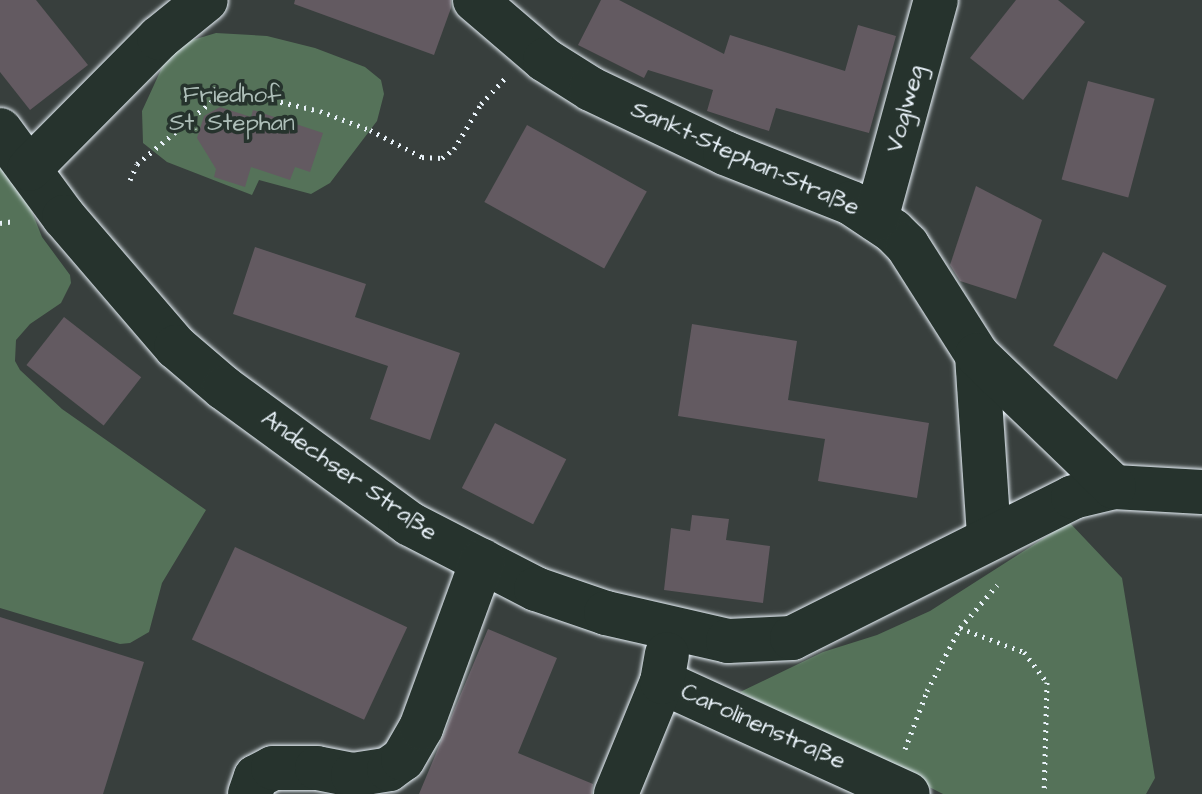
<!DOCTYPE html>
<meta charset="utf-8">
<style>
body{margin:0}
#map{position:relative;width:1202px;height:794px;overflow:hidden;background:#383f3d;font-family:"Architects Daughter",sans-serif}
div>[style]{position:absolute}
[style*='--x']{left:calc(var(--x)*1px);top:calc(var(--y)*1px);width:calc(var(--w)*1px);rotate:calc(var(--a)*1deg)}
.green>*{inset:0;background:#557259}
.building>*{inset:0;background:#635a61;transform-origin:0 0}
.path>*{height:5px;margin-top:-2.5px;transform-origin:0;background:repeating-linear-gradient(90deg,#e8f1f8 0 2px,transparent 0 8px)}
.roads{filter:drop-shadow(0 0 2px #e8f1f8) drop-shadow(0 0 2px #e8f1f8)}
.minor>*{height:44px;margin:-22px;padding:0 22px;transform-origin:22px;border-radius:22px;background:#26332d}
span{translate:-50% -50%;white-space:nowrap;text-align:center;line-height:1.15;-webkit-text-stroke:7px #26332d;paint-order:stroke}
.park-label{font-size:24px;color:#adbeb8}
.street-label{font-size:24px;color:#e8f1f8}
</style>
<div id="map">
<div class="green">
<i style="clip-path:polygon(216px 33px,267px 36px,315px 48px,365px 67px,381px 80px,384px 94px,377px 121px,330px 183px,311px 194px,259px 180px,252px 195px,167px 162px,143px 143px,142px 111px,165px 61px,186px 42px)"></i>
<i style="clip-path:polygon(0 167px,30px 207px,42px 237px,70px 275px,71px 283px,61px 303px,30px 324px,16px 340px,15px 361px,20px 370px,62px 409px,206px 510px,162px 583px,149px 632px,130px 643px,120px 644px,0 608px)"></i>
<i style="clip-path:polygon(1069px 522px,1122px 578px,1155px 778px,1146px 794px,943px 794px,740px 692px,823px 652px,877px 635px,930px 611px)"></i>
</div>
<div class="building">
<i style="clip-path:polygon(0 0,36px 0,88px 65px,30px 110px,0 72px)"></i>
<i style="clip-path:polygon(295px 0,451px 0,451px 8px,434px 55px,294px 4px)"></i>
<i style="clip-path:polygon(601px 0,619px 0,724px 54px,730px 35px,845px 71px,858px 25px,896px 36px,869px 133px,776px 108px,769px 131px,707px 111px,713px 90px,648px 70px,644px 78px,578px 45px)"></i>
<i style="clip-path:polygon(1016px 0,1058px 0,1085px 22px,1023px 100px,970px 58px)"></i>
<i style="left:1088px;top:81px;width:69px;height:102px;rotate:15deg"></i>
<i style="clip-path:polygon(220px 107px,251px 117px,253px 110px,323px 133px,310px 172px,295px 167px,290px 180px,251px 167px,245px 187px,214px 177px,216px 169px,197px 138px,204px 116px)"></i>
<i style="left:527px;top:125px;width:137px;height:88px;rotate:29deg"></i>
<i style="clip-path:polygon(976px 186px,1042px 220px,1016px 299px,960px 281px,950px 265px)"></i>
<i style="clip-path:polygon(255px 247px,366px 284px,355px 317px,460px 353px,430px 440px,370px 419px,388px 366px,233px 314px)"></i>
<i style="left:1103px;top:252px;width:72px;height:106px;rotate:28deg"></i>
<i style="left:64px;top:317px;width:98px;height:61px;rotate:38deg"></i>
<i style="clip-path:polygon(692px 324px,797px 341px,788px 400px,929px 423px,917px 498px,818px 481px,825px 439px,678px 416px)"></i>
<i style="left:495px;top:423px;width:80px;height:73px;rotate:27deg"></i>
<i style="clip-path:polygon(692px 515px,729px 519px,726px 540px,770px 546px,763px 603px,664px 590px,671px 528px,690px 531px)"></i>
<i style="left:235px;top:547px;width:190px;height:102px;rotate:25deg"></i>
<i style="clip-path:polygon(0 617px,144px 662px,103px 794px,0 794px)"></i>
<i style="clip-path:polygon(488px 629px,557px 658px,518px 753px,593px 784px,592px 794px,419px 794px)"></i>
</div>
<div class="path">
<i style="--x:130;--y:180;--w:17;--a:-66"></i>
<i style="--x:137;--y:164;--w:103;--a:-39.9"></i>
<i style="--x:216;--y:98;--w:19;--a:-21"></i>
<i style="--x:234;--y:91;--w:88;--a:13.1"></i>
<i style="--x:320;--y:111;--w:53;--a:20.8"></i>
<i style="--x:370;--y:130;--w:59;--a:27.4"></i>
<i style="--x:422;--y:157;--w:20;--a:3"></i>
<i style="--x:442;--y:158;--w:15;--a:-37"></i>
<i style="--x:454;--y:149;--w:52;--a:-59"></i>
<i style="--x:481;--y:104;--w:35;--a:-47"></i>
<i style="--x:0;--y:223;--w:15;--a:-8"></i>
<i style="--x:960;--y:628;--w:68;--a:20.6"></i>
<i style="--x:1024;--y:652;--w:38;--a:53"></i>
<i style="--x:1047;--y:682;--w:112;--a:91.5"></i>
<i style="--x:905;--y:749;--w:62;--a:-69.2"></i>
<i style="--x:927;--y:691;--w:71;--a:-62.4"></i>
<i style="--x:960;--y:628;--w:57;--a:-49.3"></i>
</div>
<div class="roads">
<div class="minor">
<i style="--x:475;--y:0;--w:92;--a:40.6"></i>
<i style="--x:545;--y:60;--w:54;--a:32.2"></i>
<i style="--x:591;--y:89;--w:148;--a:25.5"></i>
<i style="--x:725;--y:153;--w:136;--a:21.6"></i>
<i style="--x:851;--y:203;--w:50;--a:33.7"></i>
<i style="--x:893;--y:231;--w:20;--a:45"></i>
<i style="--x:907;--y:245;--w:130;--a:57.5"></i>
<i style="--x:977;--y:355;--w:182;--a:86.2"></i>
<i style="--x:0;--y:130;--w:108;--a:53.7"></i>
<i style="--x:64;--y:217;--w:172;--a:49.3"></i>
<i style="--x:176;--y:347;--w:63;--a:40.5"></i>
<i style="--x:224;--y:388;--w:230;--a:36.2"></i>
<i style="--x:410;--y:524;--w:142;--a:27.3"></i>
<i style="--x:536;--y:589;--w:74;--a:18.9"></i>
<i style="--x:606;--y:613;--w:125;--a:12.9"></i>
<i style="--x:728;--y:641;--w:64;--a:-2.7"></i>
<i style="--x:792;--y:638;--w:314;--a:-26.6"></i>
<i style="--x:1073;--y:497;--w:42;--a:-13.7"></i>
<i style="--x:1114;--y:487;--w:88;--a:3.3"></i>
<i style="--x:29;--y:169;--w:185;--a:-45.2"></i>
<i style="--x:159;--y:38;--w:60;--a:-39"></i>
<i style="--x:876;--y:219;--w:227;--a:-74.7"></i>
<i style="--x:977;--y:355;--w:190;--a:43.9"></i>
<i style="--x:662;--y:682;--w:270;--a:24.5"></i>
<i style="--x:250;--y:794;--w:18;--a:-71"></i>
<i style="--x:256;--y:777;--w:19;--a:-28"></i>
<i style="--x:273;--y:768;--w:44;--a:0"></i>
<i style="--x:317;--y:768;--w:37;--a:11"></i>
<i style="--x:353;--y:775;--w:36;--a:-9"></i>
<i style="--x:389;--y:769;--w:17;--a:-36"></i>
<i style="--x:403;--y:759;--w:36;--a:-60"></i>
<i style="--x:421;--y:728;--w:178;--a:-69.9"></i>
<i style="--x:616;--y:794;--w:121;--a:-67.7"></i>
<i style="--x:662;--y:682;--w:28;--a:-80"></i>
</div>
</div>
<div class="park-label">
<span style="left:232px;top:110px">Friedhof<br>St. Stephan</span>
</div>
<div class="street-label">
<span style="left:906px;top:109px;rotate:-75deg">Voglweg</span>
<span style="left:745px;top:159px;rotate:24deg">Sankt-Stephan-Straße</span>
<span style="left:349px;top:476px;rotate:35deg">Andechser Straße</span>
<span style="left:763px;top:727px;rotate:24deg">Carolinenstraße</span>
</div>
</div>
